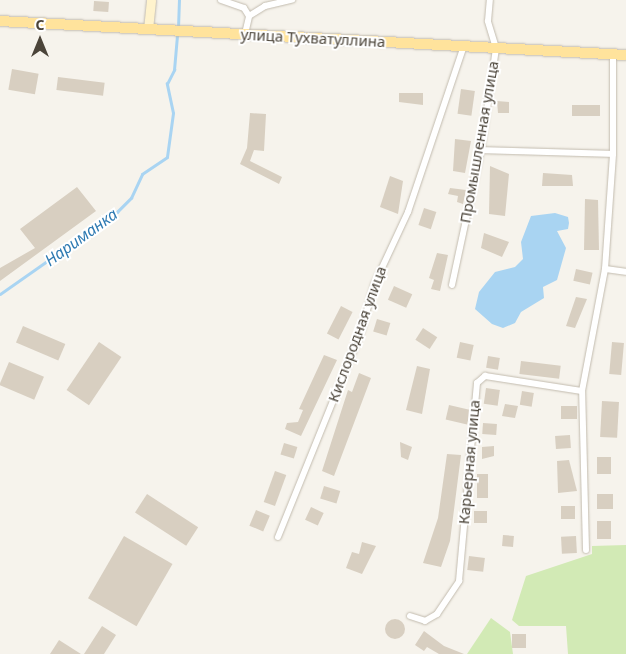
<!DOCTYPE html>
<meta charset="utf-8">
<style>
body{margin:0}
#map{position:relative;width:626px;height:654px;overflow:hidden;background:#f6f3ec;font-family:"Noto Sans",sans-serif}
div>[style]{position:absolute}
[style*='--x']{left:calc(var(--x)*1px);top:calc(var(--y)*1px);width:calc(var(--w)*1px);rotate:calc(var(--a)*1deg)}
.green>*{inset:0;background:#d2eab5}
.water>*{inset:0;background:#a9d4f2}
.stream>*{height:2.5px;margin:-1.25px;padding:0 1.25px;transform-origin:1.25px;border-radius:1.25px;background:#a9d4f2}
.building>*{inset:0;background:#d8cfc1;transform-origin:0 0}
.round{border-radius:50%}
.roads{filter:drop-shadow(0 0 1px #c2bbae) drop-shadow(0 0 1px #c2bbae)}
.street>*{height:6px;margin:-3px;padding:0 3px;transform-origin:3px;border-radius:3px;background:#fff}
.secondary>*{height:9px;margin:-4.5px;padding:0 4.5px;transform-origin:4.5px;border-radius:4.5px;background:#fff3cd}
.primary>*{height:10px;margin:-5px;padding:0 5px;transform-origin:5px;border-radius:5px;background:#ffe39c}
span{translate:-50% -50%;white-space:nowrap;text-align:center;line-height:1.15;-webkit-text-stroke:4px #fff;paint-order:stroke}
.street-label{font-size:15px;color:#4b4439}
.water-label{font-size:16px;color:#2e7ab2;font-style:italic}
.north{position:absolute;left:15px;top:15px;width:50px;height:50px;-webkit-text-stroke:4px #fff;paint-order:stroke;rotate:0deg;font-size:14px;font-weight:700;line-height:20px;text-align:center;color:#4b4439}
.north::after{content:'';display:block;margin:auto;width:18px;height:22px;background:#4b4439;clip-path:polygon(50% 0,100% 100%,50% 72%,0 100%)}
</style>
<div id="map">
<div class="green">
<i style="clip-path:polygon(626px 545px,626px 654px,568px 654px,566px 626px,519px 626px,512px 620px,526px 576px,592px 554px,592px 546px)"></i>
<i style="clip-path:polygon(491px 618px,510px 632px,513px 654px,467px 654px)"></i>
</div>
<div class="water">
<i style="clip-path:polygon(555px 213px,568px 217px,569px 223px,568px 229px,557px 231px,566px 248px,557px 280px,543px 287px,544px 298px,521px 312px,515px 323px,503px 328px,492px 324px,475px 309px,479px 292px,495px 272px,515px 267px,523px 259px,521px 242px,531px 216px)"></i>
</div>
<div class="stream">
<i style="--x:178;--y:28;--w:28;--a:-88"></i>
<i style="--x:0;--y:294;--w:143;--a:-35"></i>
<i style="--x:117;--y:212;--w:20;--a:-45"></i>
<i style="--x:131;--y:198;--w:26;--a:-65"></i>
<i style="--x:142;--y:174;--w:30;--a:-34"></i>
<i style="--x:167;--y:157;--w:44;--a:-82.2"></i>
<i style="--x:173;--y:113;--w:30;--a:-102"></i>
<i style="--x:167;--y:84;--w:16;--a:-63"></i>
<i style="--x:174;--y:70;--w:36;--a:-85"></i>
</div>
<div class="building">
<i style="left:94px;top:1px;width:15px;height:10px;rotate:4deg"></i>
<i style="left:12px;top:69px;width:27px;height:21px;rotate:10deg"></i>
<i style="left:58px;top:77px;width:47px;height:13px;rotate:7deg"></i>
<i style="left:461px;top:89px;width:14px;height:25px;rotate:8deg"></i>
<i style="clip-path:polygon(399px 93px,423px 93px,423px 105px,399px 102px)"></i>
<i style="clip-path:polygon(497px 101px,509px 102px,509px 113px,498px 113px)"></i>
<i style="left:572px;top:105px;width:28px;height:11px"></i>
<i style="clip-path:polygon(250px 113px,266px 114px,264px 151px,254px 150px,250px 161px,282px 177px,279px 184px,240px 164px,247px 148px)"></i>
<i style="clip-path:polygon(455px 139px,471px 141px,465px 173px,453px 171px)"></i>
<i style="clip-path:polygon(490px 166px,509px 174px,505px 216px,489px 214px)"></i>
<i style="clip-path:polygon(543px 173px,572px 175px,573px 186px,542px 186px)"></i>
<i style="clip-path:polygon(390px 176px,403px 181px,398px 214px,380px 207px)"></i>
<i style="clip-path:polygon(77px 187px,96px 211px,0 281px,0 268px,35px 248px,20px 229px)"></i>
<i style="clip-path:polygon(450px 188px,466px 190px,463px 204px,457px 202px,458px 196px,448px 194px)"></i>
<i style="clip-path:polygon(585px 199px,598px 200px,599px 250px,584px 250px)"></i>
<i style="left:424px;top:208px;width:13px;height:18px;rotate:18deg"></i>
<i style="clip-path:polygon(484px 233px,509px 242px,502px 257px,481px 248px)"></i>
<i style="clip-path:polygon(437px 253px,448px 255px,440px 291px,431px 289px,434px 280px,429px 278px)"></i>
<i style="left:576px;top:269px;width:17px;height:12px;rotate:13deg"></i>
<i style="left:394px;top:286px;width:20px;height:15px;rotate:24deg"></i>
<i style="clip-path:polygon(576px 297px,587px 299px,575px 328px,566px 326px)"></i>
<i style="left:341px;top:306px;width:13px;height:31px;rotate:27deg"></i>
<i style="left:377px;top:319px;width:14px;height:13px;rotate:17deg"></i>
<i style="left:23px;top:326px;width:46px;height:18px;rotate:23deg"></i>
<i style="left:423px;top:328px;width:17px;height:14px;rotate:33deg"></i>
<i style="left:99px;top:342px;width:27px;height:58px;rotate:34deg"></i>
<i style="left:460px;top:342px;width:14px;height:16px;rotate:12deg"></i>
<i style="left:612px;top:342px;width:12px;height:32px;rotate:5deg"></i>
<i style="clip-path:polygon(324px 355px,337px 360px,301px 436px,285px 429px,287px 423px,298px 422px,303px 410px,299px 409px)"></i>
<i style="left:488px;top:356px;width:12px;height:12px;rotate:9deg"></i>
<i style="left:521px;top:361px;width:40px;height:13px;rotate:7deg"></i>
<i style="left:9px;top:362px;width:38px;height:25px;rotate:23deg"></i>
<i style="clip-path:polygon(417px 366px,430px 369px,422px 414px,406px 410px)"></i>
<i style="clip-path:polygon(359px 373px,371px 378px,334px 476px,322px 471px,348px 390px,352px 392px)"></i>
<i style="left:486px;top:388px;width:14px;height:16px;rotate:8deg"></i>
<i style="left:522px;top:391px;width:12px;height:14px;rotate:9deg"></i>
<i style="left:602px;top:401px;width:17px;height:36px;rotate:3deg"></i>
<i style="clip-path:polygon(505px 404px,518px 406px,515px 418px,502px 416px)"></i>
<i style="left:449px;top:405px;width:22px;height:15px;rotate:13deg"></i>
<i style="left:561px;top:406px;width:16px;height:13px"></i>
<i style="left:483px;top:423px;width:14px;height:11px;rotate:4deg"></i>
<i style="left:570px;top:435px;width:13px;height:15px;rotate:86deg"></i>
<i style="clip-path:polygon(400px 442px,412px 447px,408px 460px,401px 457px)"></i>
<i style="left:284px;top:443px;width:14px;height:12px;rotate:17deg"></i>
<i style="clip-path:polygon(494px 446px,494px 456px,482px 459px,482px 447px)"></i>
<i style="clip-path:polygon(447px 454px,461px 455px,450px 541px,441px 567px,423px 563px,438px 518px)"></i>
<i style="left:597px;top:457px;width:14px;height:17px"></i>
<i style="clip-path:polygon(569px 460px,577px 491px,558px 493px,557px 461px)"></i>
<i style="left:275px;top:471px;width:12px;height:33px;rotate:20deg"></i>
<i style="left:477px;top:474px;width:11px;height:24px"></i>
<i style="left:324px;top:486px;width:17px;height:13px;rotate:17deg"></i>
<i style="left:147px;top:494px;width:61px;height:22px;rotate:33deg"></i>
<i style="left:597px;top:494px;width:16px;height:15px"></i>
<i style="left:561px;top:506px;width:14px;height:13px"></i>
<i style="left:311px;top:507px;width:14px;height:14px;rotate:25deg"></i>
<i style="left:256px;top:510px;width:15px;height:17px;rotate:23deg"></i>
<i style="left:474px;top:511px;width:13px;height:12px"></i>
<i style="left:611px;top:521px;width:18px;height:14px;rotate:90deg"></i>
<i style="left:503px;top:535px;width:11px;height:11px;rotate:5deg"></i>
<i style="left:124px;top:536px;width:56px;height:72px;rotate:30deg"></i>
<i style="left:576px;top:536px;width:17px;height:15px;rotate:87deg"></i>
<i style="clip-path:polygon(362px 542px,376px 546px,362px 574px,346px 568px,352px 552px,359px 554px)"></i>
<i style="left:469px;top:556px;width:16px;height:14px;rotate:7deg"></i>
<i class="round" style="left:385px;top:619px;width:20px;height:20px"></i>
<i style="clip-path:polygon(102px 626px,116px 635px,104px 654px,84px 654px)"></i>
<i style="clip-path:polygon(424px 631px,444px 646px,464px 654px,439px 654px,427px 647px,424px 651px,415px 645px)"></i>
<i style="left:526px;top:634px;width:14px;height:14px;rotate:90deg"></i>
<i style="clip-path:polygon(59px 640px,81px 654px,50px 654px)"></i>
</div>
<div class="roads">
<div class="street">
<i style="--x:221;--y:0;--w:24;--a:19"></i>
<i style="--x:244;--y:8;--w:9;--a:58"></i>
<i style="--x:245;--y:34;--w:18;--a:-77"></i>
<i style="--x:249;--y:16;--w:19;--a:-32"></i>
<i style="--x:265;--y:6;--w:28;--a:-13"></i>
<i style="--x:481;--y:150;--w:132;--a:1.7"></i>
<i style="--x:605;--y:269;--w:21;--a:8"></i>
<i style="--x:452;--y:285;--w:138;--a:-77.9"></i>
<i style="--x:481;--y:150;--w:103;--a:-81.6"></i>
<i style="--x:496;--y:48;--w:28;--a:-107"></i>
<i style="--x:488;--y:21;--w:21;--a:-85"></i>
<i style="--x:278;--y:537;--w:221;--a:-68"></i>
<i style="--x:361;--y:332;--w:49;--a:-74.5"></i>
<i style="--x:374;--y:285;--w:81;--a:-65"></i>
<i style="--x:408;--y:212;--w:175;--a:-71.4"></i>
<i style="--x:586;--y:550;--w:159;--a:-91.4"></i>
<i style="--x:582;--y:391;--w:124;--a:-79.3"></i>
<i style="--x:605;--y:269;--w:115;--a:-86"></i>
<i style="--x:613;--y:154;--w:99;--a:-90"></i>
<i style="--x:410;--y:616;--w:16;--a:18"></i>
<i style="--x:425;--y:621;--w:14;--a:-30"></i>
<i style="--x:437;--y:614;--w:40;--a:-56"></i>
<i style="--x:459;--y:581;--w:199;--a:-84.8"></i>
<i style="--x:477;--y:383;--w:11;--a:-41"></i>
<i style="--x:485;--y:376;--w:98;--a:8.8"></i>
</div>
<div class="secondary">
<i style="--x:148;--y:29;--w:29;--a:-84"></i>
</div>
<div class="primary">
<i style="--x:0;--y:21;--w:627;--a:3.11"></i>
</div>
</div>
<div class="street-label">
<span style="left:313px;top:38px;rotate:3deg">улица Тухватуллина</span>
<span style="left:479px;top:142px;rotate:-80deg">Промышленная улица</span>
<span style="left:357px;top:334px;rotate:-70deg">Кислородная улица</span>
<span style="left:469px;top:462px;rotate:-85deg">Карьерная улица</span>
</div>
<div class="water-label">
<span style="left:81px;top:237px;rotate:-36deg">Нариманка</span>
</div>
<div class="north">С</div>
</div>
